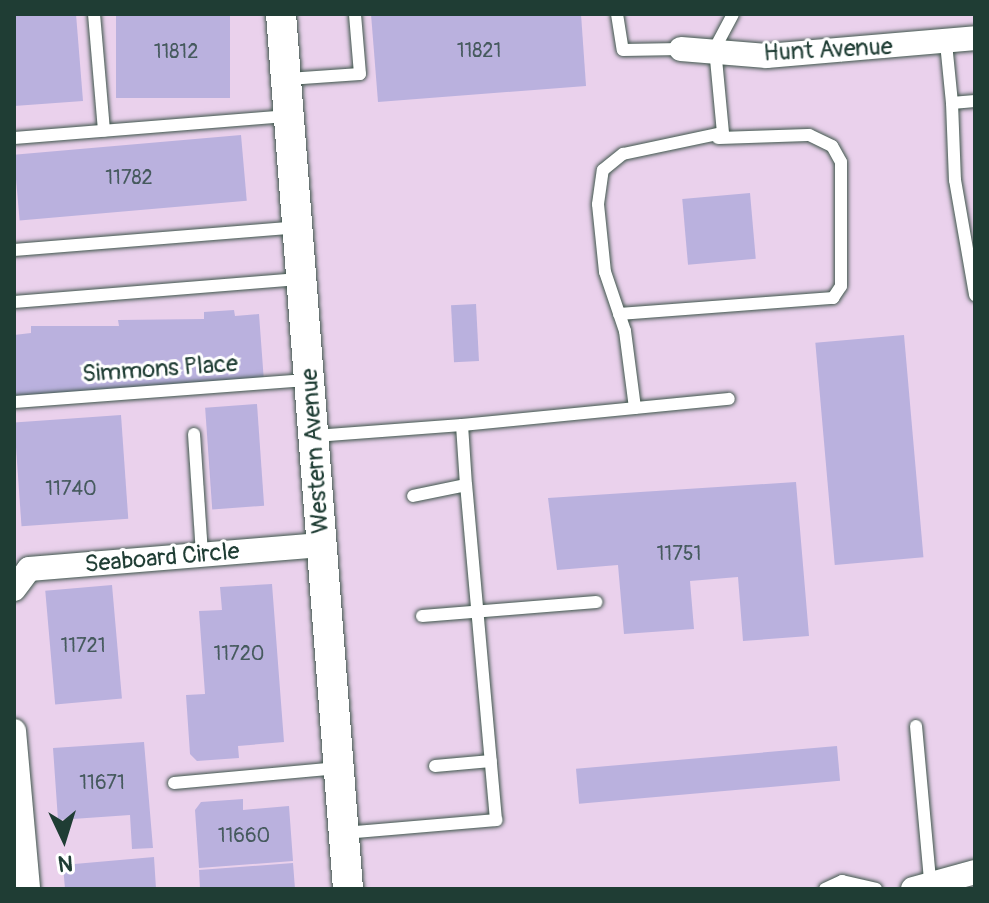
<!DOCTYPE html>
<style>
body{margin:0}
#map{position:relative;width:989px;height:903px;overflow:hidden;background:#f7e7d2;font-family:Pangolin,sans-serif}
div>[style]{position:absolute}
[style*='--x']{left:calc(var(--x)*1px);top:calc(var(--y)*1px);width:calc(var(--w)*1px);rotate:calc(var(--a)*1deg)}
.built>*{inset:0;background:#ead1ec;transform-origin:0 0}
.building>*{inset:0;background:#bab1de;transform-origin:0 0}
.roads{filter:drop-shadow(0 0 2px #3f564c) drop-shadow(0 0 2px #3f564c)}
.service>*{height:12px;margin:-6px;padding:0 6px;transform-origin:6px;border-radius:6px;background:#fff}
.minor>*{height:24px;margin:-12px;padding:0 12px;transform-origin:12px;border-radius:12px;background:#fff}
.tertiary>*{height:30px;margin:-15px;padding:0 15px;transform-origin:15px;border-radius:15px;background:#fff}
span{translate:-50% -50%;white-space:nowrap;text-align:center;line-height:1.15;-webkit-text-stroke:6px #fff;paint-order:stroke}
.number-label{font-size:20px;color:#465a5e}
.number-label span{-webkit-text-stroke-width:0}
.street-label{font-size:24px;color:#1f3d34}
.frame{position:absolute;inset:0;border:16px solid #1f3d34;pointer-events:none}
.north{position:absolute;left:24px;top:799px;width:80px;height:80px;-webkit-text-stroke:6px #fff;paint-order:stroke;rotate:176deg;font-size:22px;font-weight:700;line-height:32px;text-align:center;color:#1f3d34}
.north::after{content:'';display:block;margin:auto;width:28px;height:36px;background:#1f3d34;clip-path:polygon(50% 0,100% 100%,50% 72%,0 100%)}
</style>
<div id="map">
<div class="built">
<i style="left:14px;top:14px;width:961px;height:875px"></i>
</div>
<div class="building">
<i style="clip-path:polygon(32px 14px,76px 14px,83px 101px,14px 106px,14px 15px)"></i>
<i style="left:116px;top:14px;width:114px;height:84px"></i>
<i style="clip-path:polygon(371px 14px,581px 14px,586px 86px,378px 102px)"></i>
<i style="left:241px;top:135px;width:66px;height:228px;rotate:85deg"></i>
<i style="left:750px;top:193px;width:66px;height:68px;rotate:85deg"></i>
<i style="left:476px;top:304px;width:57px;height:25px;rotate:87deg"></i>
<i style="clip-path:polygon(234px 310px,235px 316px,259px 314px,264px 382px,14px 400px,14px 335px,31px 333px,31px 326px,119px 326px,118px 320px,204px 319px,204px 312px)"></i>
<i style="left:904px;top:335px;width:223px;height:89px;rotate:85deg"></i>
<i style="left:257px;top:404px;width:102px;height:52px;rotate:86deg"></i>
<i style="left:121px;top:415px;width:104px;height:107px;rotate:86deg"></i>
<i style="clip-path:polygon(796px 482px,809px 636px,743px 641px,738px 577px,690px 581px,694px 629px,624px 634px,618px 565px,557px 570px,548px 498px)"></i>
<i style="clip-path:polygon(272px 584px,284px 742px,238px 746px,239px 758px,197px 761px,190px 754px,186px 695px,205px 694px,199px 611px,222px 610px,220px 587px)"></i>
<i style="left:112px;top:585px;width:114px;height:67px;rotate:85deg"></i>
<i style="clip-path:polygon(144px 742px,153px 848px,132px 849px,130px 815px,58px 820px,53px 748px)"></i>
<i style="left:837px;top:746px;width:35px;height:262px;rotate:85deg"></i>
<i style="clip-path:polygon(243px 799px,243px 810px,289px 806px,293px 861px,199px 868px,195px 810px,201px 802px)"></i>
<i style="clip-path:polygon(154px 857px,156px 889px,65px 889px,63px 865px)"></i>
<i style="clip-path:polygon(293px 863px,295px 889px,200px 889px,199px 870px)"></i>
</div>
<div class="roads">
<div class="service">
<i style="--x:94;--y:14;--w:117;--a:85.1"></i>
<i style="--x:617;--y:14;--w:36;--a:81"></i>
<i style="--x:623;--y:50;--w:58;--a:-1"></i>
<i style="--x:946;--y:43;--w:60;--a:84.3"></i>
<i style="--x:952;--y:103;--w:23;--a:-5"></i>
<i style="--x:288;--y:79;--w:72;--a:-4"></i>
<i style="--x:360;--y:74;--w:60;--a:-94.8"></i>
<i style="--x:952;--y:103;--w:77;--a:87.8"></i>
<i style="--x:955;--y:180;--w:117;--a:80.1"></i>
<i style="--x:14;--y:138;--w:276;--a:-4.6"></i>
<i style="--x:14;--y:250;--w:284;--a:-4.6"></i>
<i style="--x:14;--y:302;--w:289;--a:-4.6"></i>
<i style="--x:619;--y:314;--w:215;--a:-4.3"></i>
<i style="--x:833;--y:298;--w:14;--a:-56"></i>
<i style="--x:841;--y:286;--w:124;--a:-90"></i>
<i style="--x:841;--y:162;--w:18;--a:-119"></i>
<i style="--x:832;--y:146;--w:25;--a:-154"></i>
<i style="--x:809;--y:135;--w:91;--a:178.1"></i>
<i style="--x:14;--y:402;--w:297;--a:-4.3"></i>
<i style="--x:635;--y:408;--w:78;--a:-97.4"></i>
<i style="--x:625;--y:331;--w:62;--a:-108.7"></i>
<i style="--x:605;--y:272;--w:68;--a:-95.9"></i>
<i style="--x:598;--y:204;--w:34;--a:-82"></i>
<i style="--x:603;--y:170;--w:26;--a:-39"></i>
<i style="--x:623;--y:154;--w:102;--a:-11.9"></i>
<i style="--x:723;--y:133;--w:85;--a:-95.4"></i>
<i style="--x:715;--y:48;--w:38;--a:-62"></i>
<i style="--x:462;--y:425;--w:268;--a:-5.6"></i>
<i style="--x:194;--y:434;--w:121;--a:86.2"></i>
<i style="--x:315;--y:436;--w:147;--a:-4.3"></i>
<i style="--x:462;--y:425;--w:60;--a:86.2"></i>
<i style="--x:466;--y:485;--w:54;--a:168.3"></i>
<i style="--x:422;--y:616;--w:175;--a:-4.6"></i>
<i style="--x:916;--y:726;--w:156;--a:84.8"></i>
<i style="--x:435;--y:766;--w:56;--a:-5.1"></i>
<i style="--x:174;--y:783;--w:165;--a:-5.2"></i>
<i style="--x:344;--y:833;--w:153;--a:-4.9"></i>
<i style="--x:496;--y:820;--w:336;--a:-95.1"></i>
<i style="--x:825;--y:889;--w:19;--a:-25"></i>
<i style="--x:842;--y:881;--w:35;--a:13"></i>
</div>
<div class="minor">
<i style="--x:681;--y:49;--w:86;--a:4.7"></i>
<i style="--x:767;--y:56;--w:209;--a:-4.9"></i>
<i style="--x:14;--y:589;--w:25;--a:-53"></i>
<i style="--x:29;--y:569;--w:293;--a:-4.7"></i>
<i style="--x:14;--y:731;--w:159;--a:84.9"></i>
<i style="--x:913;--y:889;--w:64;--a:-15.3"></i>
</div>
<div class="tertiary">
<i style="--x:281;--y:14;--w:878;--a:85.62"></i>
</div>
</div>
<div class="number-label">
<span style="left:479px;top:50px">11821</span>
<span style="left:176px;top:51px">11812</span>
<span style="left:129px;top:177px">11782</span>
<span style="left:71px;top:488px">11740</span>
<span style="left:679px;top:553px">11751</span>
<span style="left:83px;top:645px">11721</span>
<span style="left:239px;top:653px">11720</span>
<span style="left:102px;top:782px">11671</span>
<span style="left:244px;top:835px">11660</span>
</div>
<div class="street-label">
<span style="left:828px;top:50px;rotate:-3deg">Hunt Avenue</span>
<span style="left:160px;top:369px;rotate:-4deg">Simmons Place</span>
<span style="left:315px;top:451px;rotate:-94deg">Western Avenue</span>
<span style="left:162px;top:558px;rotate:-5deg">Seaboard Circle</span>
</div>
<div class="frame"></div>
<div class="north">N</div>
</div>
